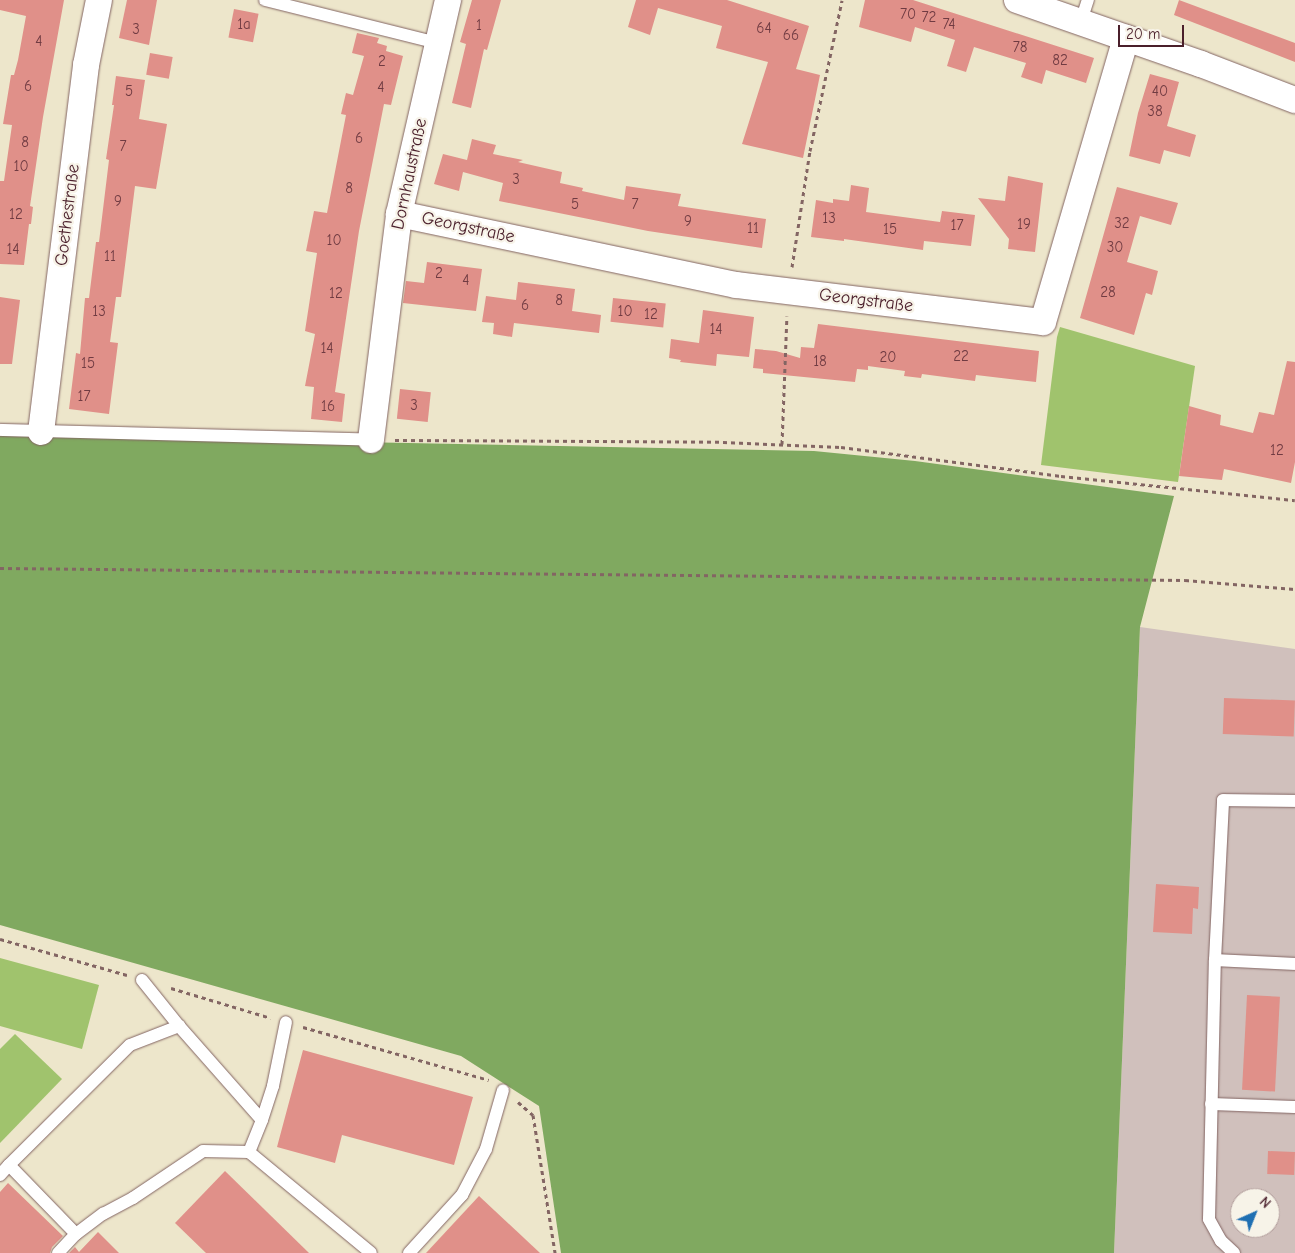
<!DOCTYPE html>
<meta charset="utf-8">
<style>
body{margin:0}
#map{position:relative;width:1295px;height:1253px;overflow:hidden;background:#ede6cb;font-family:"Comic Neue",sans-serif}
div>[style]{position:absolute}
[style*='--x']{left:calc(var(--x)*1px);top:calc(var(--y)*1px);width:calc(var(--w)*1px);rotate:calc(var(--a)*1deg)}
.industrial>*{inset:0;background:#d0c0bc}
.green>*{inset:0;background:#a0c36d}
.forest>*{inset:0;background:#80a960}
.building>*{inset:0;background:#e09089;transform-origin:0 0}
.path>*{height:3px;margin-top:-1.5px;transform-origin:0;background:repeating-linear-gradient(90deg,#836563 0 4px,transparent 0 8px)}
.roads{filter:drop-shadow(0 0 1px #836563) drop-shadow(0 0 1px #836563)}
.lane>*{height:12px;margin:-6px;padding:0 6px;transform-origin:6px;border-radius:6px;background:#fff}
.street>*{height:26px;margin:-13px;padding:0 13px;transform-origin:13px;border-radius:13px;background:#fff}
span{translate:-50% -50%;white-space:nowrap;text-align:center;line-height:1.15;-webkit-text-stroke:4.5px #f7f3e8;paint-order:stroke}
.number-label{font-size:15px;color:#703b42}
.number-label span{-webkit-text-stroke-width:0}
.street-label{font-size:18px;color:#4a1f2b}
.north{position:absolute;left:1230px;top:1188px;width:50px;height:50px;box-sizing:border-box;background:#f7f3e8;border:1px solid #b29e9c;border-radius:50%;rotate:44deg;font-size:14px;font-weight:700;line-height:20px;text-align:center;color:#4a1f2b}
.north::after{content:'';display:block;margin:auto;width:18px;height:22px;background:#1f6fb2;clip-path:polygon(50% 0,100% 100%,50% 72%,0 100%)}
.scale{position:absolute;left:1118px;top:25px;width:66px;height:22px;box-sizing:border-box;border:2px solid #4a1f2b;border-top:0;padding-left:6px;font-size:15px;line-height:18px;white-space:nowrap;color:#4a1f2b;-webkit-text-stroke:4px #f7f3e8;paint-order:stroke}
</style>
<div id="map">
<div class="industrial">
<i style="clip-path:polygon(evenodd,1140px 627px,1295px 649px,1295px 1253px,1114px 1253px,1140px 627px,1240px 1198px,1270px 1198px,1270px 1228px,1240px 1228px,1240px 1198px)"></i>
</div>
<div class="green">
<i style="clip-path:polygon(1060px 327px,1195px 366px,1178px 482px,1041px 465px,1057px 337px)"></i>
<i style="clip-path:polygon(0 958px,99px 985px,82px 1049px,0 1026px)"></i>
<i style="clip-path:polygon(15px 1034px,62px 1079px,0 1143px,0 1049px)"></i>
</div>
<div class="forest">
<i style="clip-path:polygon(0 435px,814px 451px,915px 461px,1174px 496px,1140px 627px,1114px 1253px,561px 1253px,539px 1106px,461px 1056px,0 925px)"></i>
</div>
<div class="building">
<i style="clip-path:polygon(0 0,64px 0,43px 117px,30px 206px,33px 207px,31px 224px,29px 224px,24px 265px,0 264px,0 181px,4px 181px,12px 125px,3px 124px,11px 75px,14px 75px,18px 60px,26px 16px,0 10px)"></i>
<i style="clip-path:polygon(127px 0,157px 0,149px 45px,119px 38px)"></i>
<i style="clip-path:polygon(472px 0,501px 0,487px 50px,484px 49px,471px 108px,452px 103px,466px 44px,460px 42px)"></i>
<i style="clip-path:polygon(636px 0,727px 0,809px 26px,796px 69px,820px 75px,803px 158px,742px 144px,768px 62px,716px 48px,722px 26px,658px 8px,650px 35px,628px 27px)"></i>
<i style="clip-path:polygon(865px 0,913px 0,1094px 58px,1086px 83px,1046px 70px,1042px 84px,1021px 77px,1026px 63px,974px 47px,966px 72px,947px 66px,955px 40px,915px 27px,911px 42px,859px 27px)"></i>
<i style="clip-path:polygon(1179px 0,1295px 43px,1295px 62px,1174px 15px)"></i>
<i style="left:234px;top:9px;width:25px;height:29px;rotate:11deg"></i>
<i style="clip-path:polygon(357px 33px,379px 38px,377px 43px,387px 46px,386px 51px,403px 56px,391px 105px,384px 104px,359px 231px,335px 392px,345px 394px,342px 422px,311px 419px,314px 387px,305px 386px,315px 334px,305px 331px,317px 253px,306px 251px,314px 211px,327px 213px,346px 115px,341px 114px,346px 93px,353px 95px,364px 56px,352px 53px)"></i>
<i style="left:150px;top:53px;width:23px;height:22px;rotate:10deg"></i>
<i style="clip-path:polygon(1150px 74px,1179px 82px,1167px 126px,1196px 135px,1190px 157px,1164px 150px,1160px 164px,1129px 156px,1138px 113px)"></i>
<i style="clip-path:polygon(116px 76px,145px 80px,139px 119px,167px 124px,156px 189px,135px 186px,121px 297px,116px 297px,110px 342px,118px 343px,109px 414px,69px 409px,76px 353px,80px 354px,85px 298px,89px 298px,96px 242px,99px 242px,109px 160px,106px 159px,114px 105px,112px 105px)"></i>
<i style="clip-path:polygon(472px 139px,496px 145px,493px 154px,523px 160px,518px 162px,562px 172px,560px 183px,583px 188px,582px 191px,624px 200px,626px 186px,681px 194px,678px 206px,766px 219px,762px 248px,648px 231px,499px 201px,503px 183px,463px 172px,459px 191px,434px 184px,443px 154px,467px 160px)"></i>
<i style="clip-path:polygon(1008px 176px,1043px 183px,1035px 252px,1008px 249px,1009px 239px,978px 198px,1005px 201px)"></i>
<i style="clip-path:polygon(851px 185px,869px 188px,866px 212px,940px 222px,942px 211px,975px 215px,971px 246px,924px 241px,923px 250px,844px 239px,844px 241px,811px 237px,816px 200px,833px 203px,833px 199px,849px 201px)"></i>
<i style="clip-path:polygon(1117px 187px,1178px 203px,1171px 225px,1140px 216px,1127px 262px,1158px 271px,1152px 295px,1146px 293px,1134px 335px,1080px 318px)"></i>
<i style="clip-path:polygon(427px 262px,482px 269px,476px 311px,403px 303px,406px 281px,424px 283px)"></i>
<i style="clip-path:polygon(518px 282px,575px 289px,572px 311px,601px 315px,599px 333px,514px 323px,512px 337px,493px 334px,494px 323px,482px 322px,486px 296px,516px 300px)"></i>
<i style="clip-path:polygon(0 297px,20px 300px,12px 364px,0 364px)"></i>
<i style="left:613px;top:298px;width:53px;height:24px;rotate:6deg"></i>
<i style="clip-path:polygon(703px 310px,754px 317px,749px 357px,717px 354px,716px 366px,680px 362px,681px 360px,669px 358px,671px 339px,699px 343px)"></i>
<i style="clip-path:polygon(818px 324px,1039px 351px,1036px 382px,976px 375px,975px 381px,922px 374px,921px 378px,904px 376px,905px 371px,868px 366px,868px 370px,857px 369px,855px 382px,763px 373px,763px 369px,753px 368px,755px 349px,776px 351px,800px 358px,801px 347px,814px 348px)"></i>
<i style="clip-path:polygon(1287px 361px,1295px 362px,1295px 462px,1291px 483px,1224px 469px,1222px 480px,1179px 476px,1189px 406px,1221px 415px,1220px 425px,1253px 433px,1259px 412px,1274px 415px)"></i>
<i style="left:400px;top:389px;width:31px;height:30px;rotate:6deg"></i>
<i style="left:1224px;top:698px;width:71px;height:36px;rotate:2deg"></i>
<i style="clip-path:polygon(1156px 884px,1199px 887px,1198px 909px,1193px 908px,1192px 934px,1153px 932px)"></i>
<i style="left:1247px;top:995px;width:33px;height:95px;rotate:3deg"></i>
<i style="clip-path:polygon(303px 1050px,473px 1097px,454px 1165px,342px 1135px,335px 1163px,277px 1147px)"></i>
<i style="left:1268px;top:1151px;width:27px;height:23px;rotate:2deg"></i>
<i style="clip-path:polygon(225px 1171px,309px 1253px,206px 1253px,175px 1223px)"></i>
<i style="clip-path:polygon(8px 1183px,63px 1236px,52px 1247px,50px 1253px,0 1253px,0 1192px)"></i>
<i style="clip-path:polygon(479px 1196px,540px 1253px,426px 1253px)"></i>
<i style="clip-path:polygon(98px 1232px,119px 1253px,69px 1253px,75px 1247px,79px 1252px)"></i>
</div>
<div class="path">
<i style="--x:792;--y:267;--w:117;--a:-81.2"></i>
<i style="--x:810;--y:151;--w:154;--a:-78"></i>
<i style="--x:395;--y:440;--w:328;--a:0.3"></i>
<i style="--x:723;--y:442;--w:118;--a:2.4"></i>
<i style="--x:841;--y:447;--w:222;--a:7.5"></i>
<i style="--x:1061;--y:476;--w:235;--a:5.9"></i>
<i style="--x:782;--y:444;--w:128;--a:-87.8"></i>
<i style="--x:0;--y:568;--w:1185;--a:0.58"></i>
<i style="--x:1185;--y:580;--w:110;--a:4.7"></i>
<i style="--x:0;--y:939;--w:132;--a:15.8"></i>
<i style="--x:171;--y:988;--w:104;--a:16.7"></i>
<i style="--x:303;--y:1027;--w:193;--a:15.9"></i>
<i style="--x:518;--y:1102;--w:20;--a:41"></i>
<i style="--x:533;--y:1115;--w:140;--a:80.9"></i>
</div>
<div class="roads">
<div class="lane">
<i style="--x:265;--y:0;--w:178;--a:14"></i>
<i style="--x:1081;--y:21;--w:22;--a:-72"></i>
<i style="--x:0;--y:430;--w:371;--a:1.5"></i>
<i style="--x:1215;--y:960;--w:80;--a:2.9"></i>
<i style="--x:142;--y:980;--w:59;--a:51.2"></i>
<i style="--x:179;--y:1026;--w:125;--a:48.6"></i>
<i style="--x:262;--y:1120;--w:36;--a:-72"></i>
<i style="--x:273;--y:1086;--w:65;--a:-78.5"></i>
<i style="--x:1211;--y:1104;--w:84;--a:2"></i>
<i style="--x:262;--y:1120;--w:35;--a:112"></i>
<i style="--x:249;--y:1152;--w:158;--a:39.6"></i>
<i style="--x:9;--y:1165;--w:170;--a:-44.8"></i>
<i style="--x:130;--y:1045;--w:53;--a:-21.2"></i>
<i style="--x:0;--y:1175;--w:13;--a:-48"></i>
<i style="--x:9;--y:1165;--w:96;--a:45.8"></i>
<i style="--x:58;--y:1253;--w:26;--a:-47"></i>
<i style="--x:76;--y:1234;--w:34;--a:-37"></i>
<i style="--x:103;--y:1214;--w:34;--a:-28"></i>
<i style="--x:133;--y:1198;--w:84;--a:-33.9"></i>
<i style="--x:203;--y:1151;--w:46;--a:1.2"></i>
<i style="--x:409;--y:1253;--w:79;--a:-47.6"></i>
<i style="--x:462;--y:1195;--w:52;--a:-62.4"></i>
<i style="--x:486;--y:1149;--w:61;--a:-73.9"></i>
<i style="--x:1234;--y:1253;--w:18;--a:-137"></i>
<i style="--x:1221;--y:1241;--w:25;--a:-119"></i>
<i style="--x:1209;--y:1219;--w:259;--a:-88.7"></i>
<i style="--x:1215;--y:960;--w:160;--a:-87.1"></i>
<i style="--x:1223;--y:800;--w:72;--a:0.8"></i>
</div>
<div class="street">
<i style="--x:1017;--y:0;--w:195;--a:19.2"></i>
<i style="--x:1201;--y:64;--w:101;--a:21"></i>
<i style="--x:399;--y:214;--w:344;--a:11.9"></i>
<i style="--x:736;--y:285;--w:309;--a:6.9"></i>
<i style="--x:1043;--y:322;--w:296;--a:-73.7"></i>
<i style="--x:41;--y:432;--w:370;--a:-83"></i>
<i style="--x:86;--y:65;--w:66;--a:-78.7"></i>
<i style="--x:371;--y:440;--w:228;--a:-82.9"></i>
<i style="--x:399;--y:214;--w:220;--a:-77.1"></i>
</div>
</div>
<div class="number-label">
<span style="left:908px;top:15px">70</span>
<span style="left:929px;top:18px">72</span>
<span style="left:244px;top:25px">1a</span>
<span style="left:949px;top:25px">74</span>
<span style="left:479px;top:26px">1</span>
<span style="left:764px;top:29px">64</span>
<span style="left:136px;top:30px">3</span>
<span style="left:791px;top:36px">66</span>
<span style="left:39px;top:42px">4</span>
<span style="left:1020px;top:48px">78</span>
<span style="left:1060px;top:61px">82</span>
<span style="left:382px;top:62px">2</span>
<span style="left:28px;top:87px">6</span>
<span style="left:381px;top:88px">4</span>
<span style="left:129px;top:92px">5</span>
<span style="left:1160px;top:92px">40</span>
<span style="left:1155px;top:112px">38</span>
<span style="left:359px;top:139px">6</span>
<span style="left:25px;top:143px">8</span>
<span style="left:123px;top:147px">7</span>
<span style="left:21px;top:167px">10</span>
<span style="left:516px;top:180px">3</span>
<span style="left:349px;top:189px">8</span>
<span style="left:118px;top:202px">9</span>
<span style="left:575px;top:205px">5</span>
<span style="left:635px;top:205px">7</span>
<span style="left:16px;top:215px">12</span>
<span style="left:829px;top:219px">13</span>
<span style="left:688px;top:222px">9</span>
<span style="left:1122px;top:224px">32</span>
<span style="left:1024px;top:225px">19</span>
<span style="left:957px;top:226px">17</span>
<span style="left:753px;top:229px">11</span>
<span style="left:890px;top:230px">15</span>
<span style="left:334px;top:241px">10</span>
<span style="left:1115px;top:248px">30</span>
<span style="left:13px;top:250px">14</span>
<span style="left:110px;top:257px">11</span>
<span style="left:439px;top:274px">2</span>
<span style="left:466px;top:281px">4</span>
<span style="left:1108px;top:293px">28</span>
<span style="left:336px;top:294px">12</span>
<span style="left:559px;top:301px">8</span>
<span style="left:525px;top:306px">6</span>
<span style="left:99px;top:312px">13</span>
<span style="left:625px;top:312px">10</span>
<span style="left:651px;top:315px">12</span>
<span style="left:716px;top:330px">14</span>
<span style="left:327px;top:349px">14</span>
<span style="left:961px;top:357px">22</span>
<span style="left:888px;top:358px">20</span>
<span style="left:820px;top:362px">18</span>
<span style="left:88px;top:364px">15</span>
<span style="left:84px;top:397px">17</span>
<span style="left:414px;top:406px">3</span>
<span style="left:328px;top:407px">16</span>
<span style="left:1277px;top:451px">12</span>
</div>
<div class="street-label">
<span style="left:410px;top:174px;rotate:-78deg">Dornhaustraße</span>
<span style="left:68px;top:215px;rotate:-83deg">Goethestraße</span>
<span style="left:468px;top:228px;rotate:12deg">Georgstraße</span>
<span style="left:866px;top:301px;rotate:7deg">Georgstraße</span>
</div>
<div class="north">N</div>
<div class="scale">20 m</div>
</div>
